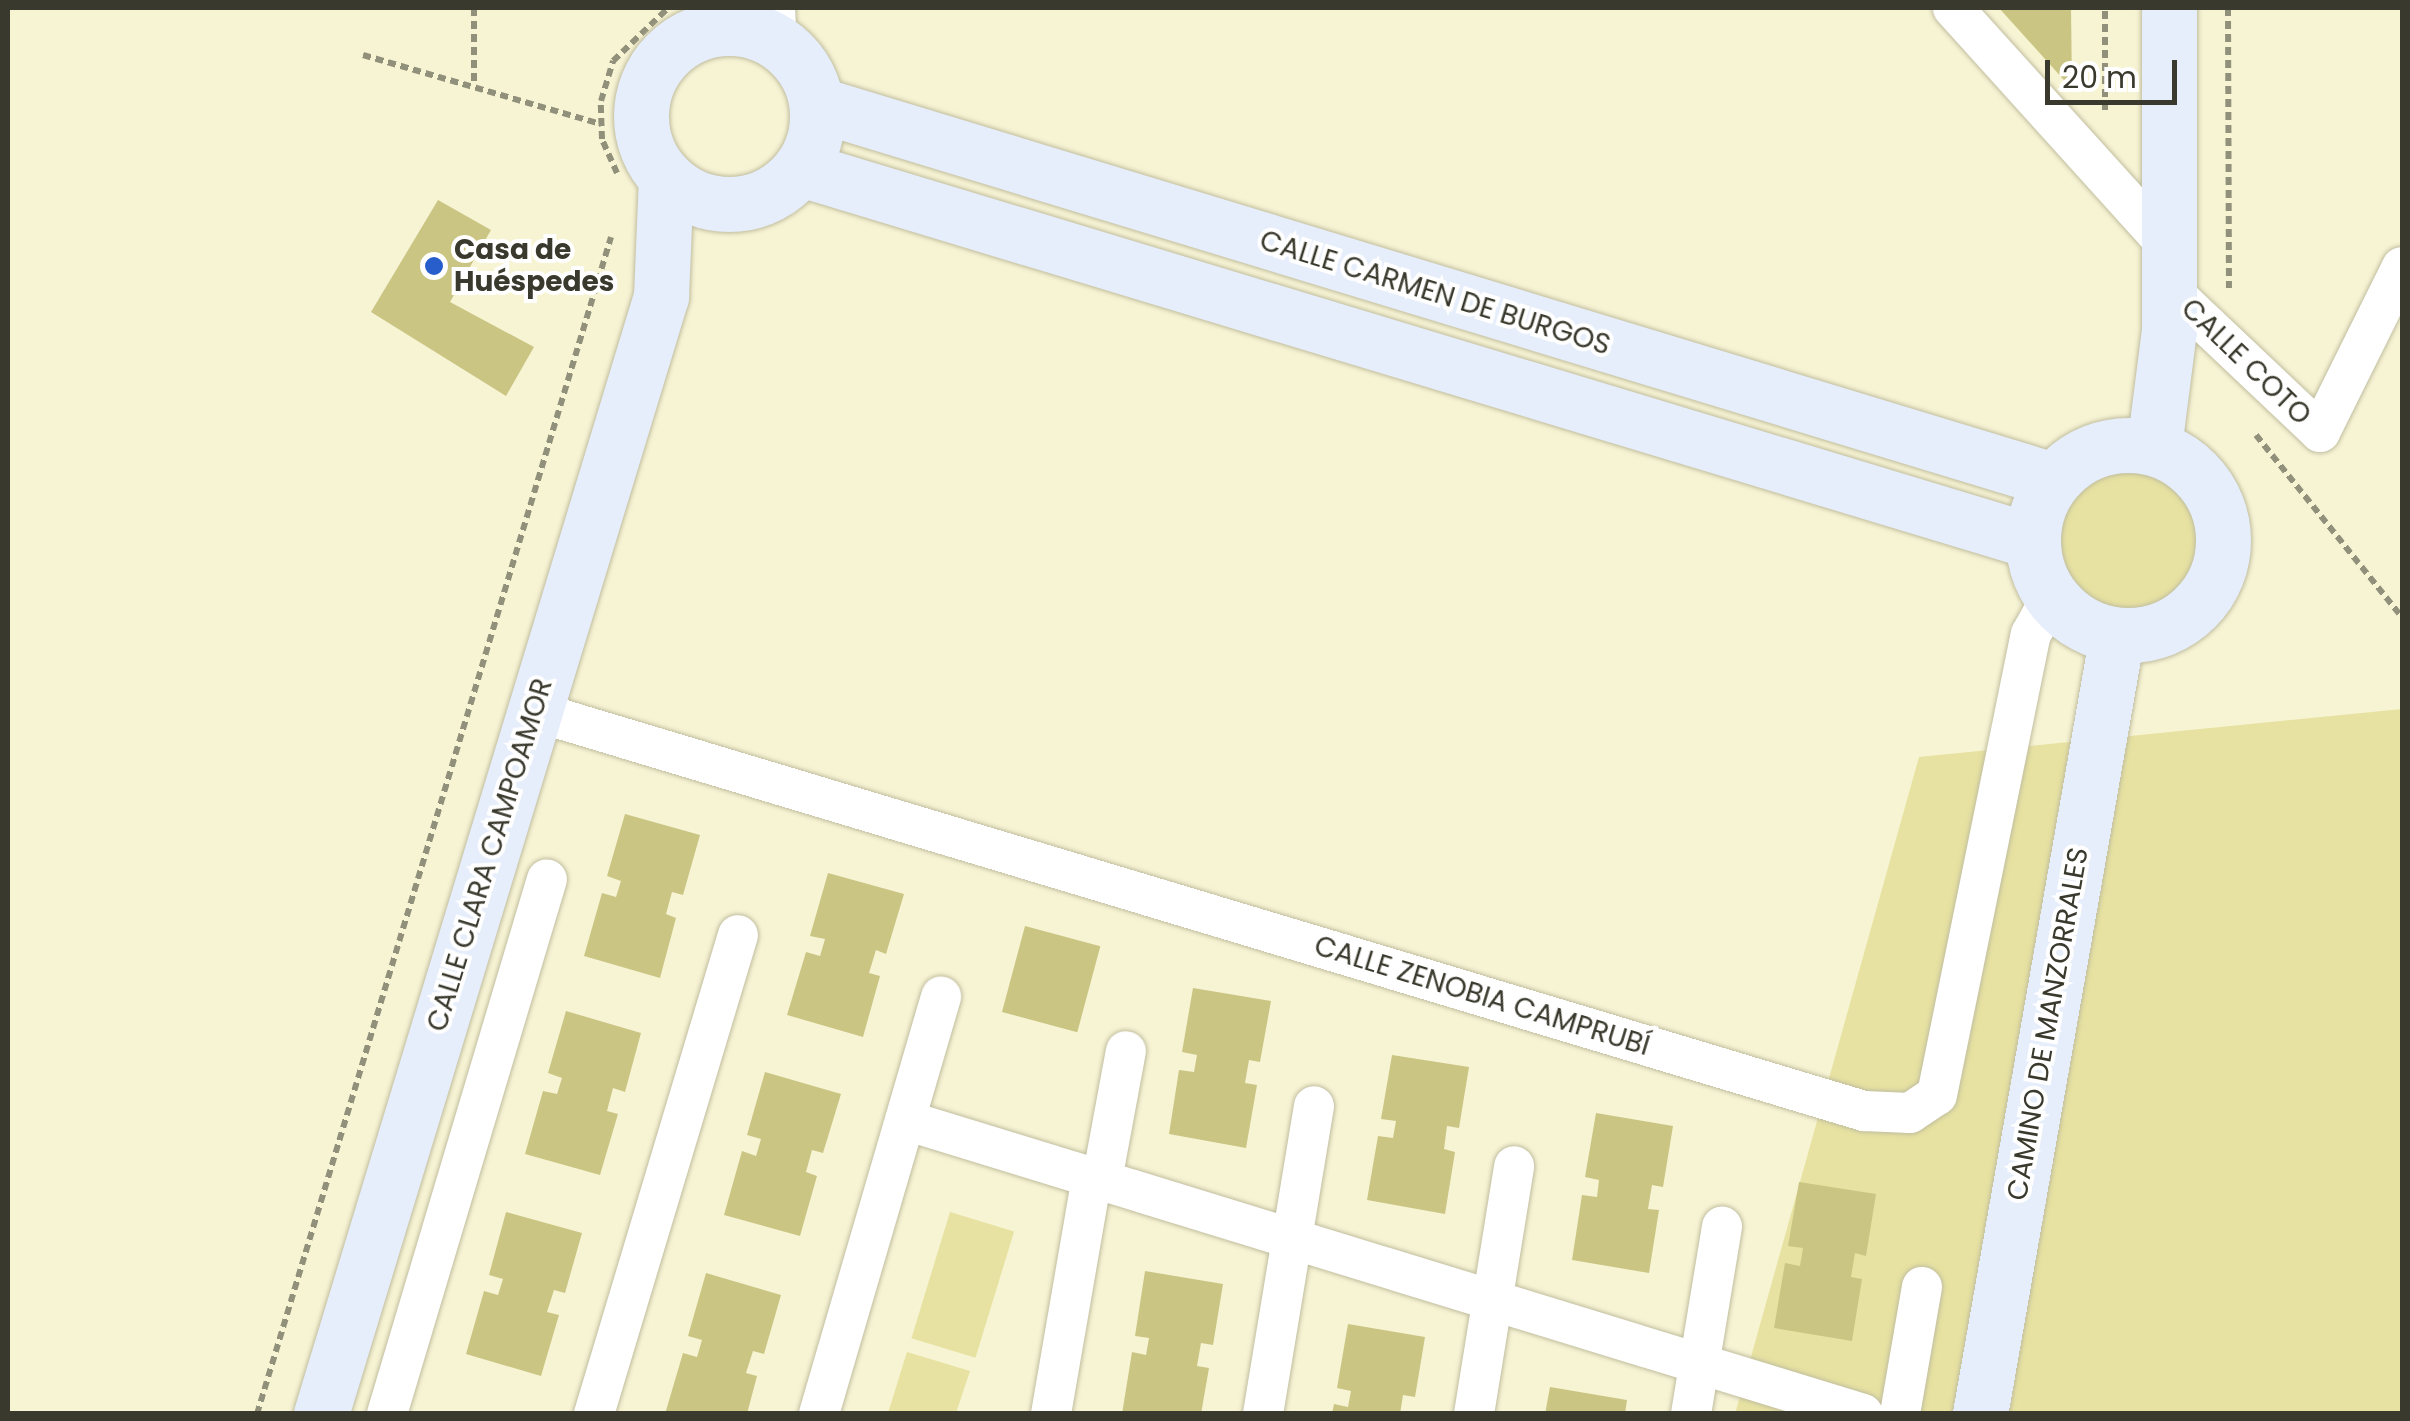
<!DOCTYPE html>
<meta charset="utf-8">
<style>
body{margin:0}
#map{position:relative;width:2410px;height:1421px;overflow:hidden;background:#f7f4d4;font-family:Poppins,sans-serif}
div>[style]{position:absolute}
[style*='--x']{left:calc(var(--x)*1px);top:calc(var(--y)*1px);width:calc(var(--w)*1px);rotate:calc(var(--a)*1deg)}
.green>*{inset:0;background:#e7e2a1;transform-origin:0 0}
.round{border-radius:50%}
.building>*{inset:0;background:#cbc584;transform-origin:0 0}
.path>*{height:6px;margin-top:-3px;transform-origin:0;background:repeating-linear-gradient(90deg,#91907a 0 8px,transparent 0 13px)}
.roads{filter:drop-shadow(0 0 2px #c1bea0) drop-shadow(0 0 2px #c1bea0)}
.street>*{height:40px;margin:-20px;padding:0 20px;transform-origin:20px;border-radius:20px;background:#fff}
.secondary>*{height:55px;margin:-27.5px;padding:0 27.5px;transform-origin:27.5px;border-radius:27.5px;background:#e7eefb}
.secondary>.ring{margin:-27.5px;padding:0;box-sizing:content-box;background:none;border:55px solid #e7eefb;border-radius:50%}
.dots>*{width:28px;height:28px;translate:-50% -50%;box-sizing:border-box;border:5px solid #fff;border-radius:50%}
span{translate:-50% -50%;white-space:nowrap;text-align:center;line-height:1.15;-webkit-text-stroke:8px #fff;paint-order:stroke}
.poi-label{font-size:28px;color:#3a392d;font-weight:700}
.left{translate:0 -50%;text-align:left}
.street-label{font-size:28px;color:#3a392d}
.frame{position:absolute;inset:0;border:10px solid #3a392d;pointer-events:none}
.scale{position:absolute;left:2045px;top:60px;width:132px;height:45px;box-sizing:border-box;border:5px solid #3a392d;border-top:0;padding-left:12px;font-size:30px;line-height:35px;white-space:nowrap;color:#3a392d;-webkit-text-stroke:8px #fff;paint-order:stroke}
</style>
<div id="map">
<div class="green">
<i class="round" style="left:2058px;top:469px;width:142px;height:142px"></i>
<i style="clip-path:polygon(2402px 709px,2402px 1413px,1735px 1414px,1919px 757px)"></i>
<i style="left:950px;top:1212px;width:67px;height:132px;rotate:17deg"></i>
<i style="clip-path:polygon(907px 1352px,970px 1371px,956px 1413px,888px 1413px)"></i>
</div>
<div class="building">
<i style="clip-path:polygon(1999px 8px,2071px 8px,2072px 89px)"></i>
<i style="clip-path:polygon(438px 200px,491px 230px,450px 302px,534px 347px,506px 396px,371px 312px)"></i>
<i style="clip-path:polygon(625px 814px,700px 835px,683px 895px,672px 892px,666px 914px,676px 918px,660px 978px,584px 956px,602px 893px,616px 897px,621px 881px,607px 876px)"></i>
<i style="clip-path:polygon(828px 873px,904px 894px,886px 954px,876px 950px,869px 973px,880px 976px,863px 1037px,787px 1015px,806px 952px,820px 956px,825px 939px,810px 936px)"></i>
<i style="left:1025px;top:926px;width:78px;height:89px;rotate:15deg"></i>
<i style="clip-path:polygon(1193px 988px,1271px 1001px,1260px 1062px,1249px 1060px,1245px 1083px,1257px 1085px,1246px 1148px,1169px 1134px,1179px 1070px,1194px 1072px,1197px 1055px,1182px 1052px)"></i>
<i style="clip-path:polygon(566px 1011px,641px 1033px,625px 1092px,613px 1088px,607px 1111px,618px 1114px,600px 1175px,525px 1154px,543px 1091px,557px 1094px,562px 1078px,548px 1073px)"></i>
<i style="clip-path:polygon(1392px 1055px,1469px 1067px,1459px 1128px,1447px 1126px,1444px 1149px,1455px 1152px,1445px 1214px,1367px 1200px,1378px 1136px,1393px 1138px,1396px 1121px,1381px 1119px)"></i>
<i style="clip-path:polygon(765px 1072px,841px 1094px,823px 1153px,812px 1150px,806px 1172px,817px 1176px,800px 1236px,724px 1215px,742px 1151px,756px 1156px,761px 1139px,747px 1135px)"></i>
<i style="clip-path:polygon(1596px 1113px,1673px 1126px,1663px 1187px,1652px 1185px,1648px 1209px,1659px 1210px,1649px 1273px,1572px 1260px,1582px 1195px,1597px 1197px,1599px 1180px,1585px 1177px)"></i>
<i style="clip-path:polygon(1799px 1182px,1876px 1194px,1866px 1256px,1855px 1253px,1851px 1277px,1862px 1279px,1852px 1341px,1774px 1328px,1785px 1263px,1800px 1266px,1803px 1248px,1788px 1246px)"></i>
<i style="clip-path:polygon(506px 1212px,582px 1233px,565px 1293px,554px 1290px,547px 1312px,559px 1315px,541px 1376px,466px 1354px,484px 1291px,498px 1295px,503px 1279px,489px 1275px)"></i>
<i style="clip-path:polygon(1145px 1271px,1223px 1284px,1213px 1345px,1201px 1343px,1197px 1366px,1209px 1368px,1201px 1414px,1122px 1414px,1132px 1352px,1146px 1355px,1149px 1338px,1135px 1336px)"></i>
<i style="clip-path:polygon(706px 1273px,781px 1295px,764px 1354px,753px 1351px,746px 1373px,757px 1376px,747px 1414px,665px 1414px,683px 1353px,697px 1357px,702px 1340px,688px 1336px)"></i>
<i style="clip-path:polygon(1348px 1324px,1425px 1337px,1415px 1397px,1403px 1395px,1400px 1414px,1332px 1414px,1334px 1404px,1348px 1407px,1351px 1391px,1337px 1388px)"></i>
<i style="clip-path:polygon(1550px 1387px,1627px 1400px,1625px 1414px,1545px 1414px)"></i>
</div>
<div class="path">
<i style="--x:474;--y:8;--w:78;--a:90"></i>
<i style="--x:2228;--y:8;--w:280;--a:89.8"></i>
<i style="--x:363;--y:55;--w:248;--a:16.2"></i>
<i style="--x:2105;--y:110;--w:102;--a:-90"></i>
<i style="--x:617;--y:173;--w:37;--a:-114"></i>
<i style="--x:602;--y:139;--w:38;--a:-92"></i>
<i style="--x:601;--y:101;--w:42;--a:-73.3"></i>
<i style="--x:613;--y:61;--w:76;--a:-43.9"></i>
<i style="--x:2256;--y:435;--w:233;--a:51.3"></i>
<i style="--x:257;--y:1414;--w:1229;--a:-73.26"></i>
</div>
<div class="roads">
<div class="street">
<i style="--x:775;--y:8;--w:33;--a:87"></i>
<i style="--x:1953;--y:8;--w:324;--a:47.9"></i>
<i style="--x:712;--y:29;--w:26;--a:-53"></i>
<i style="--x:2169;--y:289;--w:208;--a:43.4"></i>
<i style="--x:2320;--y:432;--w:184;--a:-63.6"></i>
<i style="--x:534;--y:711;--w:1389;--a:16.74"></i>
<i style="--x:1864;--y:1111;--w:46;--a:2.5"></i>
<i style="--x:1910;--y:1113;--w:32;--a:-34"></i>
<i style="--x:1937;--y:1095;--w:470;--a:-78.5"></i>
<i style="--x:2031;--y:634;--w:41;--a:-60.9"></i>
<i style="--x:905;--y:1120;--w:1002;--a:17.06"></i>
<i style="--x:1102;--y:1180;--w:131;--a:-79.5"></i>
<i style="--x:387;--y:1414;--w:558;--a:-73.35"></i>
<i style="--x:594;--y:1414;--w:500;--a:-73.27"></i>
<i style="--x:819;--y:1414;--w:435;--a:-73.7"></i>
<i style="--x:1051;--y:1414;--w:241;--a:-80.2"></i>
<i style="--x:1263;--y:1414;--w:312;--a:-80.6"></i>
<i style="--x:1474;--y:1414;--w:251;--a:-80.8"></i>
<i style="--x:1691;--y:1414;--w:190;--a:-80.6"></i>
<i style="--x:1900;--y:1414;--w:129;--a:-80.2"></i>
</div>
<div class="secondary">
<i class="ring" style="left:641px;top:28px;width:121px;height:121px"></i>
<i style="--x:817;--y:104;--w:1292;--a:16.92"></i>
<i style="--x:801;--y:169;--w:1286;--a:16.81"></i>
<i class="ring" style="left:2033px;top:445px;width:135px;height:135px"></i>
<i style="--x:2154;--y:447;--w:118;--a:-82.7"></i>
<i style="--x:2169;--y:330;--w:322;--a:-90"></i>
<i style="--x:321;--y:1414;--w:1169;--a:-73.08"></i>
<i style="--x:661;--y:296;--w:118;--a:-87.6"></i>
<i style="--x:1980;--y:1414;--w:791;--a:-80.03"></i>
</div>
</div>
<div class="dots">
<i style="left:434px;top:266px;background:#275ecb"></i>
</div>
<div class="poi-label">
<span class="left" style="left:454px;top:266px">Casa de<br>Huéspedes</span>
</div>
<div class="street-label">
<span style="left:1435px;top:293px;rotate:17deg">CALLE CARMEN DE BURGOS</span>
<span style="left:2246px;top:362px;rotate:44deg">CALLE COTO</span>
<span style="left:490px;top:855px;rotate:-73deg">CALLE CLARA CAMPOAMOR</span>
<span style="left:1482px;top:996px;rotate:17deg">CALLE ZENOBIA CAMPRUBÍ</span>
<span style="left:2048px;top:1024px;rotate:-80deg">CAMINO DE MANZORRALES</span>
</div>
<div class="frame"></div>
<div class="scale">20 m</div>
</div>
